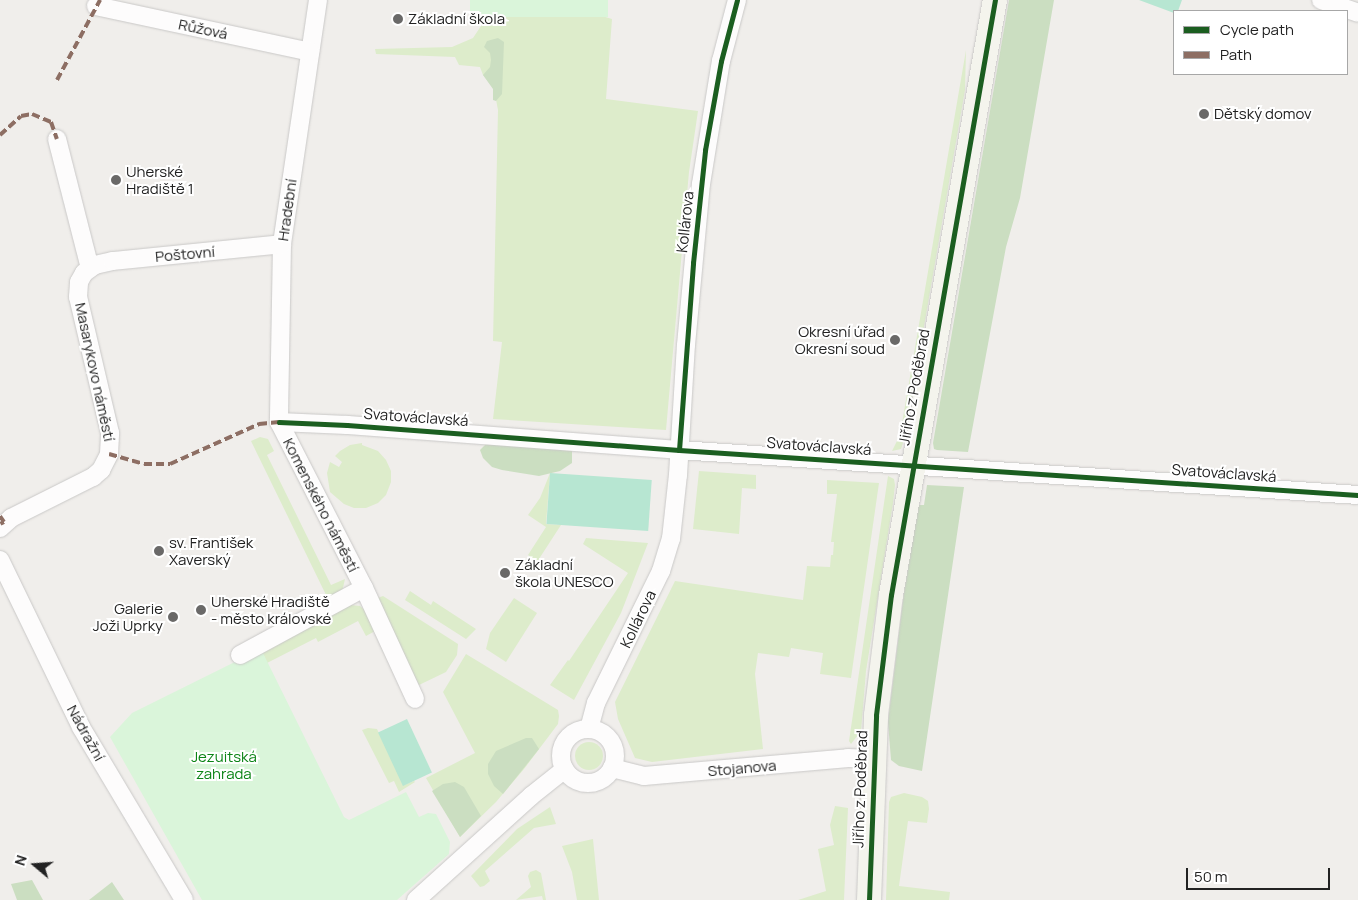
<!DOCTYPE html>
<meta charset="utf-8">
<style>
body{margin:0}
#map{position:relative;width:1358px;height:900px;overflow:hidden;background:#f0eeeb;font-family:Manrope,sans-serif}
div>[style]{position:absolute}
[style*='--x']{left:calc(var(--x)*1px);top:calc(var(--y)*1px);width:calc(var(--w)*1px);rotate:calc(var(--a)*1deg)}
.grass>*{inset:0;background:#ddeccb}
.round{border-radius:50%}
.forest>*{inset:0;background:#cbdec1}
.park>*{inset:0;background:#daf5da;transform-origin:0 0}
.pitch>*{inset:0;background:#b7e6d2;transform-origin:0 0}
.roads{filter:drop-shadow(0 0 1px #c9c8c7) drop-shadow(0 0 1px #c9c8c7)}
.street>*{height:18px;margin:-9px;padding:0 9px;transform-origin:9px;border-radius:9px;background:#fdfcfc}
.street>.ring{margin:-9px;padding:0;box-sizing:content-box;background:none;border:18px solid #fdfcfc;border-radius:50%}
.secondary>*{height:24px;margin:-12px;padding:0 12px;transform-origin:12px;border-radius:12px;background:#f4f4ed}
.quiet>*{height:4px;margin-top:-2px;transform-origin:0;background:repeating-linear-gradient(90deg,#8d6e63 0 8px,transparent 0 12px)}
.cycleway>*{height:5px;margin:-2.5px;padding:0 2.5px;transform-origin:2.5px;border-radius:2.5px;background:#1b5e20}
.dots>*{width:14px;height:14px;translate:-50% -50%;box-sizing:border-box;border:2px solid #fff;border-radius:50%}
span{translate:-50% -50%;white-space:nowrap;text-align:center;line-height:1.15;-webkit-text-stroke:4px #fff;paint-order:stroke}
.poi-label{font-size:15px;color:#222}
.left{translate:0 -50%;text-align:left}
.right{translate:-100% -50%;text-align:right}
.street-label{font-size:15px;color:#222}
.park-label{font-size:15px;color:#0c8416}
.legend{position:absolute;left:1173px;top:10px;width:175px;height:65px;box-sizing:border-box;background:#fff;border:1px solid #a7a7a7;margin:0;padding:6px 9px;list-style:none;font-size:15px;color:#222}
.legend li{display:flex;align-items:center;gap:10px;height:25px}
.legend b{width:25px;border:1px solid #a7a7a7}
.north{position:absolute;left:10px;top:840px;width:50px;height:50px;-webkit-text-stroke:4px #fff;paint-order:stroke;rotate:288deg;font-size:14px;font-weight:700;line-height:20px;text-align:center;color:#222}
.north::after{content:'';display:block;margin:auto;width:18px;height:22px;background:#222;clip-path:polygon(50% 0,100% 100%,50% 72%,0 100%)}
.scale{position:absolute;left:1186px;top:868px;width:144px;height:22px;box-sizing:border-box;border:2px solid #222;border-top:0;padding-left:6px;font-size:15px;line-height:18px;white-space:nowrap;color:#222;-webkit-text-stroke:4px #fff;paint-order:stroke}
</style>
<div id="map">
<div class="grass">
<i style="clip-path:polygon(602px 16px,612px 19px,606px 99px,698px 111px,689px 172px,666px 430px,493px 419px,502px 342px,493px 341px,498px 110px,494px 89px,483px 75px,480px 67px,459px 65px,455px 57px,376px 54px,375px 49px,452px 47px,473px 38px,487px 17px)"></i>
<i style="clip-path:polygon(966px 50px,965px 90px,909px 413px,903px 443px,901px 449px,892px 451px,900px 435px)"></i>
<i style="clip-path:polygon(260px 437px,268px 439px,274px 451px,267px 455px,331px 585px,345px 579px,342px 592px,328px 599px,251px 441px)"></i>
<i style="clip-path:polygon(362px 443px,362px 445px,378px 451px,386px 460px,391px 471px,391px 482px,386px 495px,378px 503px,366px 508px,354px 508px,344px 504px,330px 492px,327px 473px,330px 462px,339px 467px,342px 462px,335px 456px,340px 451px,350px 445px)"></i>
<i style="clip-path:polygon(699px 471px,756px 475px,756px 489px,742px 488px,739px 534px,693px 529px)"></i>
<i style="clip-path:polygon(550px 473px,546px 524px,561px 525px,537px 562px,528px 555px,546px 527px,528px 515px,540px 498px)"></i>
<i style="clip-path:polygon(888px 476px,894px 479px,895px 485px,893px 503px,866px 671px,861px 731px,851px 744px,849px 741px)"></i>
<i style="clip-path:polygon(827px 480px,879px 483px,851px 678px,820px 674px,823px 653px,791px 648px,789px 657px,758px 653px,755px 674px,763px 749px,652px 762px,635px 758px,618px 719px,615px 702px,675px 581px,803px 600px,807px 566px,830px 567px,831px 555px,833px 555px,834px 542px,831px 542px,837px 494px,827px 494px)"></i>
<i style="clip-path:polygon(586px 538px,648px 543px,621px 613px,574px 700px,550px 685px,568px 660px,569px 661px,628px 573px,583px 544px)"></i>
<i style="clip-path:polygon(410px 591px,431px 605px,433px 601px,476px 629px,466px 639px,405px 600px)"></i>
<i style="clip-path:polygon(383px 596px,458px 644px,457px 655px,446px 672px,419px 685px,379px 608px,378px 598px)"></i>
<i style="clip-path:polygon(514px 598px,537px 613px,506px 662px,486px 649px,490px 633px)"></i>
<i style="clip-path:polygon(351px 605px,360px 606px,368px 613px,377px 630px,366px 636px,358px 621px,318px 642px,316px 638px,267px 663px,261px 649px)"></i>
<i style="clip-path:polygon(466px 654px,558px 710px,559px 716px,558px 724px,524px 769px,496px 802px,460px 837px,426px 778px,475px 753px,443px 692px)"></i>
<i style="clip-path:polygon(368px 728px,377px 729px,404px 785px,414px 781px,415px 782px,399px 792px,394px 781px,389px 783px,362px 730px)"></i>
<i class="round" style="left:575px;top:742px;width:28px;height:28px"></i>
<i style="clip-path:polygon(904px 793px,922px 797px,928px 801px,929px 809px,927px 823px,908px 821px,899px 886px,950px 892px,949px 900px,886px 900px,889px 802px,891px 797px)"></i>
<i style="clip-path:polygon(835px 806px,848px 808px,844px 900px,798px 900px,826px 891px,818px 849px,834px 845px,830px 825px)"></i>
<i style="clip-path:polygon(550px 807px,556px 824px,534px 828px,485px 871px,490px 881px,484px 886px,480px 887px,471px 876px,517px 829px)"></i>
<i style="clip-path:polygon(593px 839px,599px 900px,577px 900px,572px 872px,562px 846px)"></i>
<i style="clip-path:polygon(536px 870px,541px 873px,546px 900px,543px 900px,542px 896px,516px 900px,531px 887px,528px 876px,530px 872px)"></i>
</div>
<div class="forest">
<i style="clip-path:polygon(1009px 0,1054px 0,1020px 198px,1006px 247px,968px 452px,937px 450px,934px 449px,933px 443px)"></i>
<i style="clip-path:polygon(498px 38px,504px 42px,502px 94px,496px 101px,493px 100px,493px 89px,483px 75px,490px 67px,491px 60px,490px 53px,484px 47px,487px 41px)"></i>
<i style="clip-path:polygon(487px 443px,572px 450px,572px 463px,560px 471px,539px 476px,502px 470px,492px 467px,483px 458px,480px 450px)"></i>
<i style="clip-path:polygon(927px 485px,964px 487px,922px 771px,899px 766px,891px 760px,888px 722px,904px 592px,918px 505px,924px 505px)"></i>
<i style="clip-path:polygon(526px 738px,532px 738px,539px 749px,503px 794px,494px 786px,488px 774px,488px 764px,496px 751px)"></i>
<i style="clip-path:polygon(455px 782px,464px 787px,481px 816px,460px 837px,432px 791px,443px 784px)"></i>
<i style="clip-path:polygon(32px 880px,43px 900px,17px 900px,11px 884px)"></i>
<i style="clip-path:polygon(112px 882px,124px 900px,89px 900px)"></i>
</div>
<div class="park">
<i style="left:470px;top:0;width:138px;height:17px"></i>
<i style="clip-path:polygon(261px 649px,344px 817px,349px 820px,406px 792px,419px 817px,428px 813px,436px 814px,450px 842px,449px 854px,397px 900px,202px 900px,110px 737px,132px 713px)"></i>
</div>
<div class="pitch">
<i style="clip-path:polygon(1139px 0,1182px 0,1178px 11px,1174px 13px)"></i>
<i style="left:550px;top:473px;width:102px;height:51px;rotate:4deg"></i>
<i style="left:407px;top:719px;width:59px;height:32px;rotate:65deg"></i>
</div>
<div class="roads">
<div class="street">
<i style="--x:318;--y:0;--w:247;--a:98.4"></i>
<i style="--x:282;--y:244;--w:178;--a:91"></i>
<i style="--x:279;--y:422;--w:186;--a:62.9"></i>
<i style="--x:364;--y:588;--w:122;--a:65.3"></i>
<i style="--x:1321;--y:0;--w:39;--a:19"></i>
<i style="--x:96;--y:6;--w:219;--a:12.1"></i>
<i style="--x:57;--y:139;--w:133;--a:75.7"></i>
<i style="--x:279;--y:422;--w:68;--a:2.5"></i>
<i style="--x:347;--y:425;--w:333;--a:4.3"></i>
<i style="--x:679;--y:450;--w:680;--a:3.79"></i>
<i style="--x:0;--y:528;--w:15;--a:-42"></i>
<i style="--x:11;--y:518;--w:92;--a:-26.6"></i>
<i style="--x:93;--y:477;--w:11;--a:-41"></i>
<i style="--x:101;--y:470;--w:18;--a:-63"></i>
<i style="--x:109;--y:454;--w:21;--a:-87"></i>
<i style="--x:110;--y:433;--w:140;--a:-103.2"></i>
<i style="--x:78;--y:297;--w:15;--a:-86"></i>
<i style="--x:79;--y:282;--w:10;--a:-61"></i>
<i style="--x:84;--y:273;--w:14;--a:-36"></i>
<i style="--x:95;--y:265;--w:18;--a:-13"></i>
<i style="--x:113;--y:261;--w:170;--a:-5.7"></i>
<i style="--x:0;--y:560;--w:186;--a:64.1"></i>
<i style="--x:81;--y:727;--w:201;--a:59.2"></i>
<i style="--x:240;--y:655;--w:141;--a:-28.4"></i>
<i style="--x:589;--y:729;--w:27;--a:-75"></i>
<i style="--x:596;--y:703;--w:147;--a:-63.8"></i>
<i style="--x:661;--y:571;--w:34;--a:-73"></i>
<i style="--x:671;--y:539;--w:64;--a:-83.8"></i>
<i style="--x:678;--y:475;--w:130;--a:-86.5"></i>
<i style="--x:686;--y:345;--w:162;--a:-84.7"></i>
<i style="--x:701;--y:184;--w:125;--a:-80.8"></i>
<i style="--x:721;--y:61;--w:63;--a:-75.3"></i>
<i class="ring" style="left:561px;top:729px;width:36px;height:36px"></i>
<i style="--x:612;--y:768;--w:33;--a:14"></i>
<i style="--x:644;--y:776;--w:205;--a:-5"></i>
<i style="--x:848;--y:758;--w:25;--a:2"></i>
<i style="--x:416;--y:900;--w:155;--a:-42.1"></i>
<i style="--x:531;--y:796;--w:43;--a:-38.5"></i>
</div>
<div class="secondary">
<i style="--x:869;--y:900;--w:185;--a:-87.8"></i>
<i style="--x:876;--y:715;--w:121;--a:-82.9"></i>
<i style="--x:891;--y:595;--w:604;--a:-80.09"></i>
</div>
</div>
<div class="quiet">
<i style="--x:57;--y:80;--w:91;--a:-61.7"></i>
<i style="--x:0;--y:135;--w:28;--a:-42"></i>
<i style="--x:21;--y:116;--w:11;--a:-10"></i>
<i style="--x:32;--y:114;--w:21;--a:23"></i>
<i style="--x:51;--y:122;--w:18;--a:71"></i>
<i style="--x:109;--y:454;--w:36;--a:16"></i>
<i style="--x:144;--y:464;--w:26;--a:0"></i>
<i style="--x:170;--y:464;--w:98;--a:-24.2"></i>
<i style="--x:259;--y:424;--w:20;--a:-6"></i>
<i style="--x:0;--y:516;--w:7;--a:56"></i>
<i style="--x:4;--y:522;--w:4;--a:153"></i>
</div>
<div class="cycleway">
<i style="--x:279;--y:422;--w:68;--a:2.5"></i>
<i style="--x:347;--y:425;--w:333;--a:4.3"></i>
<i style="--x:679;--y:450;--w:680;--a:3.79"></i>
<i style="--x:679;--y:450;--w:188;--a:-85.7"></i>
<i style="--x:693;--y:263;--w:114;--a:-83.9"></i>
<i style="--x:705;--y:150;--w:90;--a:-79.8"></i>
<i style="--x:721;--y:61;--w:63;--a:-75.3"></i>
<i style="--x:869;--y:900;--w:185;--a:-87.8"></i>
<i style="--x:876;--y:715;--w:121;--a:-82.9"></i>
<i style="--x:891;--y:595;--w:604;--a:-80.09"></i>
</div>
<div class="dots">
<i style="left:398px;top:19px;background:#6a6968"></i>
<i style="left:1204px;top:114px;background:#6a6968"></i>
<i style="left:116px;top:180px;background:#6a6968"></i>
<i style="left:895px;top:340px;background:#6a6968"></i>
<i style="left:159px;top:551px;background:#6a6968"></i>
<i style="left:505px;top:573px;background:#6a6968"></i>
<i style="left:201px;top:610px;background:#6a6968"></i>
<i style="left:173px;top:617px;background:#6a6968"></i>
</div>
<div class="poi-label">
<span class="left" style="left:408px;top:19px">Základní škola</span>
<span class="left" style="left:1214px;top:114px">Dětský domov</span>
<span class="left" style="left:126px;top:180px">Uherské<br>Hradiště 1</span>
<span class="right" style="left:885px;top:340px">Okresní úřad<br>Okresní soud</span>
<span class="left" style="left:169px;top:551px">sv. František<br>Xaverský</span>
<span class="left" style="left:515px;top:573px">Základní<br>škola UNESCO</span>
<span class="left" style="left:211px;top:610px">Uherské Hradiště<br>- město královské</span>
<span class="right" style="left:163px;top:617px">Galerie<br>Joži Uprky</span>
</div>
<div class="street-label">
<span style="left:203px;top:29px;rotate:12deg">Růžová</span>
<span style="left:287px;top:210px;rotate:-82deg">Hradební</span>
<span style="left:685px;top:222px;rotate:-84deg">Kollárova</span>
<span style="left:185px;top:254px;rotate:-5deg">Poštovní</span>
<span style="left:95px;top:372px;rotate:78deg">Masarykovo náměstí</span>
<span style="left:914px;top:387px;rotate:-80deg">Jiřího z Poděbrad</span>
<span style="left:416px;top:417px;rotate:4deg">Svatováclavská</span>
<span style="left:819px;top:446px;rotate:4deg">Svatováclavská</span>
<span style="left:1224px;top:473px;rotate:4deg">Svatováclavská</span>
<span style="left:321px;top:505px;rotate:63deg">Komenského náměstí</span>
<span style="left:638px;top:619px;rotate:-64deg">Kollárova</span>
<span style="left:86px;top:733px;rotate:61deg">Nádražní</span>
<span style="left:742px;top:768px;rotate:-5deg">Stojanova</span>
<span style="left:860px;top:789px;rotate:-88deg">Jiřího z Poděbrad</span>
</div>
<div class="park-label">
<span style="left:224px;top:765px">Jezuitská<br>zahrada</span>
</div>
<ul class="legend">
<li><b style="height:6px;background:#1b5e20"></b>Cycle path</li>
<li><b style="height:6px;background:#8d6e63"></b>Path</li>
</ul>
<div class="north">N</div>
<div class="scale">50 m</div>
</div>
